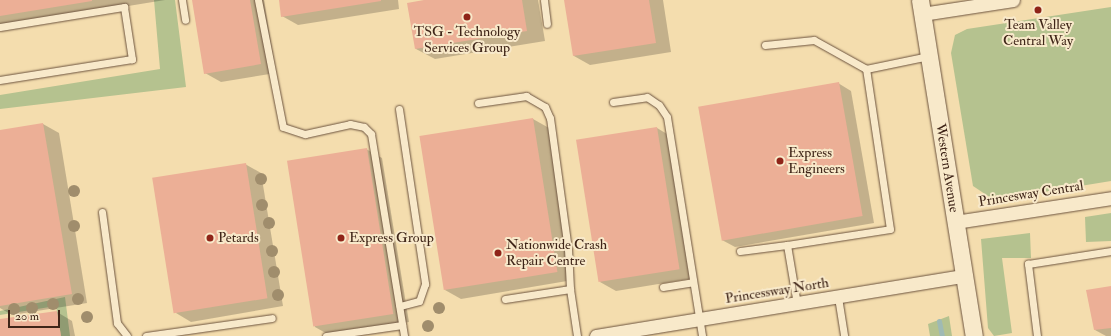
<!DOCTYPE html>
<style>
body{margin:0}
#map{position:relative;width:1111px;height:336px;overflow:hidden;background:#f4ddae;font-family:"IM FELL Double Pica",serif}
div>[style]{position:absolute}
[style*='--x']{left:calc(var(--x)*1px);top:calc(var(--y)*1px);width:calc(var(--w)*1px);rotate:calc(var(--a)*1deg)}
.green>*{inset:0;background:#b5c28f}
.shadow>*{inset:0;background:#0003}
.stream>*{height:5px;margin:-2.5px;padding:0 2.5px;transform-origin:2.5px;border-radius:2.5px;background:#9fbab4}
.building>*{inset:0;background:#ecaf96;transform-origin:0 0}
.roads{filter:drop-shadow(0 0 1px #6c533e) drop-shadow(0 0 1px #6c533e)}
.service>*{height:7px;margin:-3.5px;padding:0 3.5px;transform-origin:3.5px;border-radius:3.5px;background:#f8e9ca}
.minor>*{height:13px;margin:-6.5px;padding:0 6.5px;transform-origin:6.5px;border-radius:6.5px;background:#f8e9ca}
.tertiary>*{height:17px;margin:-8.5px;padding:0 8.5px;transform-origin:8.5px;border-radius:8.5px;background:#f8e9ca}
.trees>*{width:12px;height:12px;margin:-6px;border-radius:50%;background:#a08d6c}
.dots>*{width:11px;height:11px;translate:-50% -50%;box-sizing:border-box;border:2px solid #f8e9ca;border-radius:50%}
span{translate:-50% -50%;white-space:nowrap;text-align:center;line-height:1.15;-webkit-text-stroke:4px #f8e9ca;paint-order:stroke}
.poi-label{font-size:14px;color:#3f2518}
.left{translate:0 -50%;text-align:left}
.street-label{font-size:14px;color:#3f2518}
.scale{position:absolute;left:8px;top:310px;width:52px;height:18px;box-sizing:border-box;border:2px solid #3f2518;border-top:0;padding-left:5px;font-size:12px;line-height:14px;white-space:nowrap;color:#3f2518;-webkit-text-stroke:3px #f8e9ca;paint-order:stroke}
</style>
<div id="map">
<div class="green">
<i style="clip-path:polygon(154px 0,175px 0,186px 87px,0 109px,0 95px,160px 69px)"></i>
<i style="clip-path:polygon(1111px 7px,1111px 181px,994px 200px,973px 186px,951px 53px,955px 35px,967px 29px)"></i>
<i style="clip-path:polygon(1111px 213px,1111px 241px,1086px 242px,1085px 217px)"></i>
<i style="clip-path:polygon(1030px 233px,1031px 258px,1002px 258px,1012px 333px,994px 336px,988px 328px,981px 239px)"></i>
<i style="clip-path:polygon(65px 297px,70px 336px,61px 336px,56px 306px,0 315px,0 311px)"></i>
<i style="clip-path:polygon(949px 316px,952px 336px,930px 336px,928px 324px)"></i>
</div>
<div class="shadow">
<i style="clip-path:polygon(0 0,165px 0,0 27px)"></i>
<i style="clip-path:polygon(193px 0,264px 0,276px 73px,221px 82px,205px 73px)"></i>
<i style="clip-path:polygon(280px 0,398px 0,399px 9px,298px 25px,282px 16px)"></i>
<i style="clip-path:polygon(426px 0,538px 0,545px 41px,435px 59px,416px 49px)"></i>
<i style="clip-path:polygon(565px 0,663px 0,671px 52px,590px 65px,574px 56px)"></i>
<i style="clip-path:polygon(838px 83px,851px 91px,874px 223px,735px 247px,722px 240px)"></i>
<i style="clip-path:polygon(533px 119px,549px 128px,573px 280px,461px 299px,445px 290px)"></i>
<i style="clip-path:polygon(43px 124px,59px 133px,87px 303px,12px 315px,0 308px,0 131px)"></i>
<i style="clip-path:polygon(657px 128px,672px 137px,695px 278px,616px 291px,600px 282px)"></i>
<i style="clip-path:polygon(366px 149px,382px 158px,409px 322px,331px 336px,315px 327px,288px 163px)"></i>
<i style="clip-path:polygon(245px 164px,261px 173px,283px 306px,191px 322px,176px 313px)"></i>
<i style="clip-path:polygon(1111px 287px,1111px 336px,1106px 336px,1095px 330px)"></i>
<i style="clip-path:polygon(57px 312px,72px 321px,75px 336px,0 336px,0 320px)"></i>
</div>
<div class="stream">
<i style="--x:939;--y:321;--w:15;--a:79"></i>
</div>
<div class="building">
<i style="clip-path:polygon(0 0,92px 0,92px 1px,0 16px)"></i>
<i style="clip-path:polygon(192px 0,250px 0,261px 64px,204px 74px)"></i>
<i style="clip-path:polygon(279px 0,381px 0,381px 1px,281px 17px)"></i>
<i style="clip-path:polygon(424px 0,522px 0,527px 31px,415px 49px,407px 3px)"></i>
<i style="clip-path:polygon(564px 0,649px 0,656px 43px,573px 56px)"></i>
<i style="left:839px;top:82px;width:136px;height:143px;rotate:80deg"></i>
<i style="left:533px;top:118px;width:156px;height:115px;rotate:81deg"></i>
<i style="clip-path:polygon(43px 123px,72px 294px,0 306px,0 130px)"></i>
<i style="left:657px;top:127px;width:144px;height:82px;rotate:81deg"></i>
<i style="left:367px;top:148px;width:168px;height:81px;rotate:81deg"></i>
<i style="left:246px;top:163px;width:137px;height:95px;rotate:81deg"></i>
<i style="clip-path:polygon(1111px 286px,1111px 328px,1094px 330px,1086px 290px)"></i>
<i style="clip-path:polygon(57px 311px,61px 336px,0 336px,0 319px)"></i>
</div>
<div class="roads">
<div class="service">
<i style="--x:182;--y:0;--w:20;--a:81"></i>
<i style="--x:258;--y:0;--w:129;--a:78.9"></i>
<i style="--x:283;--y:127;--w:23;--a:18"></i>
<i style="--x:305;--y:134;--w:46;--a:-12.5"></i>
<i style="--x:350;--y:124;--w:14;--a:12"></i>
<i style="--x:364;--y:127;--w:10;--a:45"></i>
<i style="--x:371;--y:134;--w:205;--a:80.7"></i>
<i style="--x:544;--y:0;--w:24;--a:83"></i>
<i style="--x:0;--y:27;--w:126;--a:-9.2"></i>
<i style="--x:124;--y:7;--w:53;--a:81.3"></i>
<i style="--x:132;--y:59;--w:134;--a:171"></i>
<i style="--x:765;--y:45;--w:49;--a:-5.8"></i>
<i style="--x:814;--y:40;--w:60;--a:29.1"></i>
<i style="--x:613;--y:102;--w:34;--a:-8"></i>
<i style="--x:647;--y:97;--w:14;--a:34"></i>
<i style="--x:659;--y:105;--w:14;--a:56"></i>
<i style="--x:667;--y:117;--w:222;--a:80.9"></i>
<i style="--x:478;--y:103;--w:49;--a:-8.3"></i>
<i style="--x:526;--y:96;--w:22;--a:30"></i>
<i style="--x:545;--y:107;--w:12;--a:66"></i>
<i style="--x:550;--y:118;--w:132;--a:82.2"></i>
<i style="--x:568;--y:249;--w:40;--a:87.1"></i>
<i style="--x:399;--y:109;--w:177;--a:81.5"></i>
<i style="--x:425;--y:284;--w:18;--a:109"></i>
<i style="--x:419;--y:301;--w:20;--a:165"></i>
<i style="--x:102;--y:212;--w:112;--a:82.3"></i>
<i style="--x:117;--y:323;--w:16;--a:52"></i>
<i style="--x:740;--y:251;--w:47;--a:-7.3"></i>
<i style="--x:663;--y:287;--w:30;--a:-9"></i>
<i style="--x:838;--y:297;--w:39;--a:81"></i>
<i style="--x:505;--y:299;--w:66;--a:-8.7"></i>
<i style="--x:570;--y:289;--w:48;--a:81.5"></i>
<i style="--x:797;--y:304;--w:60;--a:-99.6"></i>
<i style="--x:787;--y:245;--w:104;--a:-8.8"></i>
<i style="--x:890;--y:229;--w:162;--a:-98.5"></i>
<i style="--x:866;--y:69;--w:64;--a:-11.7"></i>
<i style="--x:146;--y:336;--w:127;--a:-8.1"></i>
<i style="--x:326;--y:336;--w:77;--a:-8.2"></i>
<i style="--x:1037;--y:336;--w:73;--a:-97.1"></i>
<i style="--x:1028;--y:264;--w:84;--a:-8.9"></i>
</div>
<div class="minor">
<i style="--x:922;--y:14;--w:92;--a:-8.7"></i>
<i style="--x:955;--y:222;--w:158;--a:-8.7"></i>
<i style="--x:596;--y:336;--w:372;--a:-9.3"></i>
</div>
<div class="tertiary">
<i style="--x:920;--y:0;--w:340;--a:80.9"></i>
</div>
</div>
<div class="trees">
<i style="left:261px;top:179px"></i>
<i style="left:74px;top:191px"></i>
<i style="left:262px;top:205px"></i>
<i style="left:269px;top:223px"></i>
<i style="left:74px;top:226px"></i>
<i style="left:272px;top:251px"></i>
<i style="left:274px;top:272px"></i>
<i style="left:278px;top:295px"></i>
<i style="left:78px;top:299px"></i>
<i style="left:53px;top:304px"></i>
<i style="left:32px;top:308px"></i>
<i style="left:439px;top:308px"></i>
<i style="left:14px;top:309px"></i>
<i style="left:87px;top:317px"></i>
<i style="left:428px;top:326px"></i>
</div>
<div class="dots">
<i style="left:1038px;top:10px;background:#8f2418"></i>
<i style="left:467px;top:17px;background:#8f2418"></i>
<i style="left:780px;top:161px;background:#8f2418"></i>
<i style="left:210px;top:238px;background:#8f2418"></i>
<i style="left:341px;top:238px;background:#8f2418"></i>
<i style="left:498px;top:253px;background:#8f2418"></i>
</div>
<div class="poi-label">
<span style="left:1038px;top:33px">Team Valley<br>Central Way</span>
<span style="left:467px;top:40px">TSG - Technology<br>Services Group</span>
<span class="left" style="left:788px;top:161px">Express<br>Engineers</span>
<span class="left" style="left:218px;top:238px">Petards</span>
<span class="left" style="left:349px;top:238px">Express Group</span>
<span class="left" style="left:506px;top:253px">Nationwide Crash<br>Repair Centre</span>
</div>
<div class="street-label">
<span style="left:947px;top:168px;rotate:81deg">Western Avenue</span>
<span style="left:1031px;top:194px;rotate:-9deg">Princesway Central</span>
<span style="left:777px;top:291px;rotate:-9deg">Princessway North</span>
</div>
<div class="scale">20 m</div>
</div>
